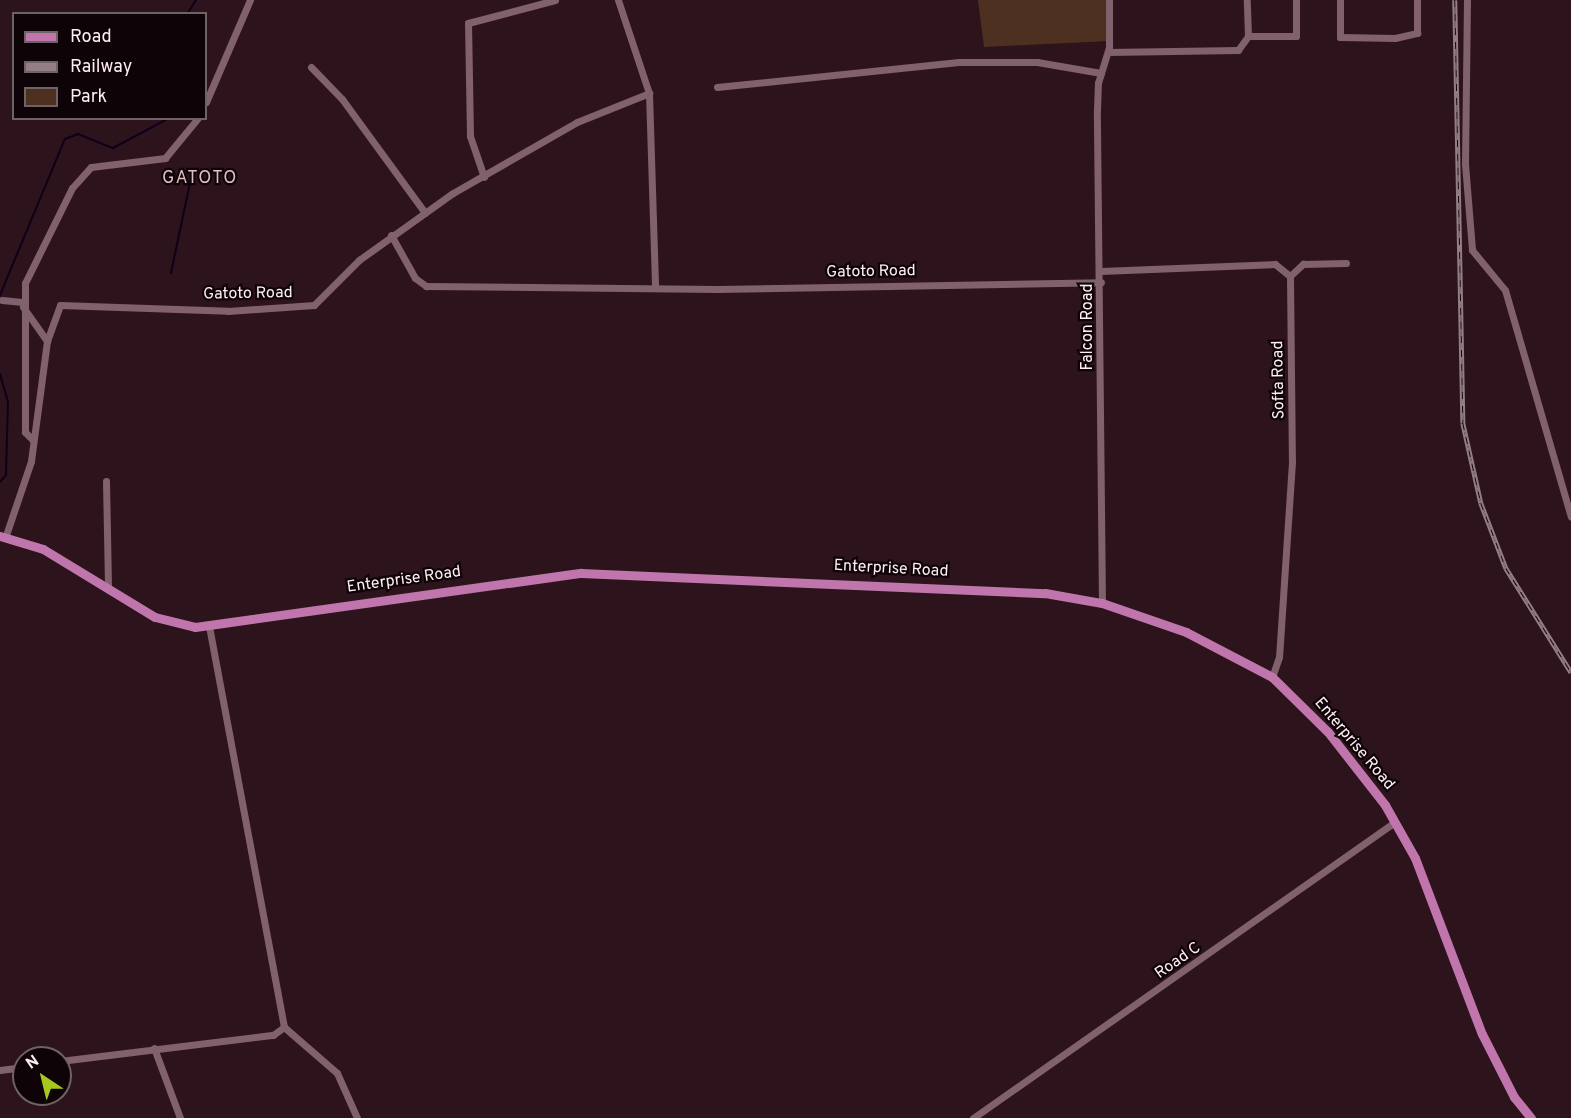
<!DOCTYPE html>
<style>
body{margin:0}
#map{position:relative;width:1571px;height:1118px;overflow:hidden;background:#2d131c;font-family:Overpass,sans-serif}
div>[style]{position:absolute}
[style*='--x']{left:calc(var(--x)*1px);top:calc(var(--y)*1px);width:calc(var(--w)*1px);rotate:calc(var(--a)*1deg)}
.green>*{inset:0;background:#4e3021}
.stream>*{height:2px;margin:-1px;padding:0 1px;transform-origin:1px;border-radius:1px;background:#0e0019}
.minor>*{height:7px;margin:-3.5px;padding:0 3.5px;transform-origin:3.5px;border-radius:3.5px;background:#81616b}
.major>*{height:9px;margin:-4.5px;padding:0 4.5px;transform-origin:4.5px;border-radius:4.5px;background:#c076ac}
.rail>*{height:4.5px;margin-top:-2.25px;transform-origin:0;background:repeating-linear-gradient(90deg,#0e0407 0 7px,#937e85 0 14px);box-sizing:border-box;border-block:2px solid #937e85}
span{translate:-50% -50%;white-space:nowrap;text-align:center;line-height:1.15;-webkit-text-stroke:4.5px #0e0407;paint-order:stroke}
.street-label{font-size:16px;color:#ffeff4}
.neighbourhood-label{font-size:18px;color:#e1bcc7;letter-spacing:1.5px}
.legend{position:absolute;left:12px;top:12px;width:195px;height:108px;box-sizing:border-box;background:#0e0407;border:2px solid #6e6266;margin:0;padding:8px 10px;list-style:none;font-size:18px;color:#ffeff4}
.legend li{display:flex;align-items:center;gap:12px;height:30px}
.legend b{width:30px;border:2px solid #6e6266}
.north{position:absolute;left:12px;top:1046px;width:60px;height:60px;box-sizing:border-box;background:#0e0407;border:2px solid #6e6266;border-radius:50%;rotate:325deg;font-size:16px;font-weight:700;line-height:24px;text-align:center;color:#ffeff4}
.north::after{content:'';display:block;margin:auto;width:21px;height:27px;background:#a8c71d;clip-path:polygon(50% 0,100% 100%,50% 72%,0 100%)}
</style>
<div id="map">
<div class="green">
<i style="clip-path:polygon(978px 0,1106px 0,1109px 41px,984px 47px)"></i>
</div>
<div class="stream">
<i style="--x:187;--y:14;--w:17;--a:-57"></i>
<i style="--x:171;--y:273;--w:97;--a:-78.1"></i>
<i style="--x:0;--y:295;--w:169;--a:-67.4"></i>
<i style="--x:65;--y:139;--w:14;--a:-21"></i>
<i style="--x:78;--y:134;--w:38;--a:22"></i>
<i style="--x:113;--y:148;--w:64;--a:-28.2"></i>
<i style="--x:0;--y:374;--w:29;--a:74"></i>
<i style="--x:8;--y:402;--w:73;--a:91.6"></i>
<i style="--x:6;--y:475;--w:9;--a:131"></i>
</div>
<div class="minor">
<i style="--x:618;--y:0;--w:98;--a:71.6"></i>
<i style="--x:649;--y:93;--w:194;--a:88.2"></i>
<i style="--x:1340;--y:0;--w:37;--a:90"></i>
<i style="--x:1340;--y:37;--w:55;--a:1"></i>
<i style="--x:1395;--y:38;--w:23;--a:-13"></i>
<i style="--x:1417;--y:33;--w:33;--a:-90"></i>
<i style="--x:1467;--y:0;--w:164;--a:90.7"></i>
<i style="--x:1465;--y:164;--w:86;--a:85.3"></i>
<i style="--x:1472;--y:250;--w:52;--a:50.5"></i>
<i style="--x:1505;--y:290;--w:236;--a:73.8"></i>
<i style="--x:1248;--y:36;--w:48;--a:0"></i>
<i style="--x:1296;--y:36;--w:36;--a:-90"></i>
<i style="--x:1108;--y:52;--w:130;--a:-0.9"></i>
<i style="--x:1238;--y:50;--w:17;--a:-54"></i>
<i style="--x:1248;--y:36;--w:36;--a:-92"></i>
<i style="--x:311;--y:67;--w:45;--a:45.9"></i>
<i style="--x:342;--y:99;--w:141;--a:53.9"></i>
<i style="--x:717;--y:87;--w:243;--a:-5.9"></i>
<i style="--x:959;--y:62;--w:78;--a:0"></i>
<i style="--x:1037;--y:62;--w:65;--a:9.8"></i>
<i style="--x:206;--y:102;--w:111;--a:-66.7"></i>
<i style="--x:484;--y:177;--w:43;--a:-108.9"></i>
<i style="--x:470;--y:136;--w:113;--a:-91"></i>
<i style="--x:468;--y:23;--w:90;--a:-14.8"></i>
<i style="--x:391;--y:235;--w:49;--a:60.8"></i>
<i style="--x:415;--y:278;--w:14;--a:36"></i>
<i style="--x:426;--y:286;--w:292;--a:0.6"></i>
<i style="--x:718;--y:289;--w:383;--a:-1"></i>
<i style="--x:1101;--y:271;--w:174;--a:-2.3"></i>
<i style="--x:1275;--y:264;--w:19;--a:39"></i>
<i style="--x:1290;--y:276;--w:186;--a:89.4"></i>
<i style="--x:1292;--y:462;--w:195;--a:93.8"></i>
<i style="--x:1279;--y:657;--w:21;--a:109"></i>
<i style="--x:1290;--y:276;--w:18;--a:-43"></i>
<i style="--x:1303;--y:264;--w:43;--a:-1.3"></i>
<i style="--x:2;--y:300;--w:20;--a:6"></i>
<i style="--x:23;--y:307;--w:42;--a:54.8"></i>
<i style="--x:32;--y:439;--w:10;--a:-135"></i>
<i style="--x:25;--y:432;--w:149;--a:-90"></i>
<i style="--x:25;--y:283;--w:106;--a:-63.7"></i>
<i style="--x:72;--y:188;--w:28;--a:-48"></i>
<i style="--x:91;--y:167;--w:75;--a:-6.9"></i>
<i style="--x:165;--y:158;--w:52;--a:-50.5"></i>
<i style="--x:106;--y:481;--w:106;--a:88.9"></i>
<i style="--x:5;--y:538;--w:81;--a:-71.3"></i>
<i style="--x:31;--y:461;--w:121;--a:-82.4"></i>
<i style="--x:47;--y:341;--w:38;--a:-70"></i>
<i style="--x:60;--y:305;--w:168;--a:2"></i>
<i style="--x:228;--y:311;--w:86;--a:-4"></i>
<i style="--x:314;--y:305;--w:64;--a:-45"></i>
<i style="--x:359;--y:260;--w:115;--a:-35.5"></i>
<i style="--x:453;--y:193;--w:143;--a:-29.8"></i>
<i style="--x:577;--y:122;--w:78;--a:-21.9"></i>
<i style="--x:1102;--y:603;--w:493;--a:-90.6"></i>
<i style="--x:1097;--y:110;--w:27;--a:-88"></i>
<i style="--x:1098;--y:83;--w:38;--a:-73"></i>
<i style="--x:1109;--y:47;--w:47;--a:-90"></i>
<i style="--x:284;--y:1027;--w:70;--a:41"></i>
<i style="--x:337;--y:1073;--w:49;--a:66"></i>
<i style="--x:154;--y:1048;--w:75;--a:69.6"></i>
<i style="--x:60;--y:1061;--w:215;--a:-7"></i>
<i style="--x:273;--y:1035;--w:14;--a:-36"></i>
<i style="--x:284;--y:1027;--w:408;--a:-100.6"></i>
<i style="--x:0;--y:1070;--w:24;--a:-7"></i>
<i style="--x:973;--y:1118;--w:515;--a:-35.05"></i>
</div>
<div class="major">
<i style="--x:0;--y:536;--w:45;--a:16.8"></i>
<i style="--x:43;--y:549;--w:131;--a:31.3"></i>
<i style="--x:155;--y:617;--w:41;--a:14"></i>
<i style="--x:195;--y:627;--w:390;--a:-8"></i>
<i style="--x:581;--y:573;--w:464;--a:2.5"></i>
<i style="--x:1045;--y:593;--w:58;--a:10"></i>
<i style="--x:1102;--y:603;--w:89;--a:19"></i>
<i style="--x:1186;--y:632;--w:97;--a:27.6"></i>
<i style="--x:1272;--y:677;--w:78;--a:44.5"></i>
<i style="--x:1328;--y:732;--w:93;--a:52"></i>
<i style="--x:1385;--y:805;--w:61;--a:60.5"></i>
<i style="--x:1415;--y:858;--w:188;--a:69.2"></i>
<i style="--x:1482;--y:1034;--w:71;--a:63.1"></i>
<i style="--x:1514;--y:1097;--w:27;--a:51"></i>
</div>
<div class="rail">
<i style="--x:1455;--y:0;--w:423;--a:88.9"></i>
<i style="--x:1463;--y:423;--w:82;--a:77.3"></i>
<i style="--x:1481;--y:503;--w:70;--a:69"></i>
<i style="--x:1506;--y:568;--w:123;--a:58"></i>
</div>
<div class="street-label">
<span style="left:871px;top:272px;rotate:-1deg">Gatoto Road</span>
<span style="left:248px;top:294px;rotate:-1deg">Gatoto Road</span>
<span style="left:1088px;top:327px;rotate:-90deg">Falcon Road</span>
<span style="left:1279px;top:380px;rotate:-91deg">Softa Road</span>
<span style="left:891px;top:569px;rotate:3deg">Enterprise Road</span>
<span style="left:404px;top:580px;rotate:-8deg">Enterprise Road</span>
<span style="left:1354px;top:744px;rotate:50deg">Enterprise Road</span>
<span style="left:1178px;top:961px;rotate:-35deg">Road C</span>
</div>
<div class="neighbourhood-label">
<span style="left:200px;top:179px">GATOTO</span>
</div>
<ul class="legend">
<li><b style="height:8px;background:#c076ac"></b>Road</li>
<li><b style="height:8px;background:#937e85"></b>Railway</li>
<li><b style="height:16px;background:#4e3021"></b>Park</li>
</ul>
<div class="north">N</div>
</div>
